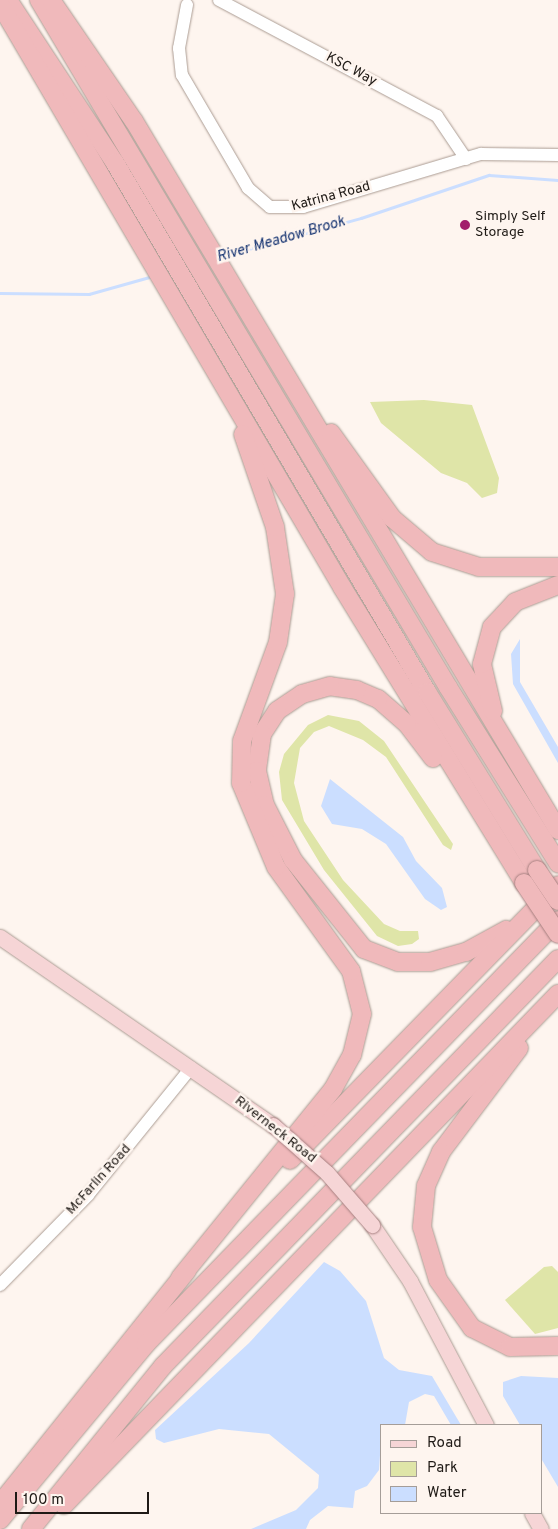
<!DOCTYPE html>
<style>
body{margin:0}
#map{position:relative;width:558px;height:1529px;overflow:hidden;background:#fef5ef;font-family:Overpass,sans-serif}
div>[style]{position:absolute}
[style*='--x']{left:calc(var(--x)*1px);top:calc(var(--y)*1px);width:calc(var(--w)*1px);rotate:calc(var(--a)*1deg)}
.green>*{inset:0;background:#dfe5a8}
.water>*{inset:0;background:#cbdeff}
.stream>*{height:2.5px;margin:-1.25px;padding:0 1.25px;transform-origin:1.25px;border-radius:1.25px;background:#cbdeff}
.roads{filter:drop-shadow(0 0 1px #ab9c93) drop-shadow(0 0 1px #ab9c93)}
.minor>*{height:12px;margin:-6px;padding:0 6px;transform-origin:6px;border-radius:6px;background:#fff}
.major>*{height:15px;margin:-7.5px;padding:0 7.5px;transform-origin:7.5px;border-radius:7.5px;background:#f6d5d6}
.highway>*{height:18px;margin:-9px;padding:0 9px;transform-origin:9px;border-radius:9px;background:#f0b9bb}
.bridges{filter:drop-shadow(0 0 1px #a78181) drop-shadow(0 0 1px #a78181)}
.major-bridge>*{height:15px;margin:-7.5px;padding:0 7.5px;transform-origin:7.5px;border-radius:7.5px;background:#f6d5d6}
.highway-bridge>*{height:18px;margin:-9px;padding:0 9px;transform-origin:9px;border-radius:9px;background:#f0b9bb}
.dots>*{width:14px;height:14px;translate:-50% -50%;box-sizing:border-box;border:2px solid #fef5ef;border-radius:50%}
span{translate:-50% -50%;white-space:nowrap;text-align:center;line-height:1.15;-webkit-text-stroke:5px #fef5ef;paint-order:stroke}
.street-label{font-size:14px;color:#1f1a16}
.poi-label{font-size:14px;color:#1f1a16}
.left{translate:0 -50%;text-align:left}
.water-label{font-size:15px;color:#153371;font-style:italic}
.legend{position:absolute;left:380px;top:1424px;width:162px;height:90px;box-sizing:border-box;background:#fef5ef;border:1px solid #a59d98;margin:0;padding:6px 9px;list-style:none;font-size:15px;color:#1f1a16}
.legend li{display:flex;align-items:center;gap:10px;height:25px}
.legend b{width:25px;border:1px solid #a59d98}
.scale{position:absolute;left:15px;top:1492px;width:134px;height:22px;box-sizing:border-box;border:2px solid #1f1a16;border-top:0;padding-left:6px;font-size:15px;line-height:18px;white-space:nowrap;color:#1f1a16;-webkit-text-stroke:4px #fef5ef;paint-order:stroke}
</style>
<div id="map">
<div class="green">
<i style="clip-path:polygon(424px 400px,472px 405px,499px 478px,497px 493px,482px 498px,467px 483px,441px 473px,381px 423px,370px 402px)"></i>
<i style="clip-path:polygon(328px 715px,359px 721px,384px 741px,453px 844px,451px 850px,443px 845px,386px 757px,363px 740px,329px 726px,314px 732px,300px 748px,294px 783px,304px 821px,343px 880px,384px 924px,400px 931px,418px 931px,419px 939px,412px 944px,398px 946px,377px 936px,324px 870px,282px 800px,279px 772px,284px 754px,308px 725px)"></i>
<i style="clip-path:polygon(552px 1266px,558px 1272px,558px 1328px,535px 1334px,505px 1300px,544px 1267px)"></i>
</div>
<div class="water">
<i style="clip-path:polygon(520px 639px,520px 682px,558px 747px,558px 763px,513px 684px,511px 654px)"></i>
<i style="clip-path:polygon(330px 779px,403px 837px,416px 861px,442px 888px,447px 907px,441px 910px,425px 899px,386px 844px,362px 829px,332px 824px,321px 806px)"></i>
<i style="clip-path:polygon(324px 1262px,340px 1271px,366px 1301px,384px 1358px,399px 1370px,432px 1376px,461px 1425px,451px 1425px,434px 1396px,425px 1394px,409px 1402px,405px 1425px,382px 1425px,379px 1470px,367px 1486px,355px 1491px,353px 1508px,328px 1506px,310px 1520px,306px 1529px,251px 1529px,296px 1510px,318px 1488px,319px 1475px,269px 1434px,219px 1429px,164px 1443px,156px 1439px,155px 1430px,249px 1343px)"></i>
<i style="clip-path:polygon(521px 1376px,558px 1378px,558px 1487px,542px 1460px,542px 1425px,520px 1425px,503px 1396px,503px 1382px)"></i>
</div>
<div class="stream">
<i style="--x:223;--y:256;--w:143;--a:-15.4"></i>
<i style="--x:361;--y:218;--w:135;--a:-18.6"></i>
<i style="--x:489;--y:175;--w:69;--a:4.1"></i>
<i style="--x:0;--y:293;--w:89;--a:0.6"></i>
<i style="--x:89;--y:294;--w:66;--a:-15.7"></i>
</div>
<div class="roads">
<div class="minor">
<i style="--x:219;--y:0;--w:247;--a:28"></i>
<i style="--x:437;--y:116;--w:52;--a:56"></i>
<i style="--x:187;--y:5;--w:44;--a:100.5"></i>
<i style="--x:179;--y:48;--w:27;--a:84"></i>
<i style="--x:182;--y:75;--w:131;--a:59.7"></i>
<i style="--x:248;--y:188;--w:29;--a:41"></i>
<i style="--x:270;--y:207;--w:33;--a:0"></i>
<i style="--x:303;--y:207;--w:186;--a:-16.6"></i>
<i style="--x:481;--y:154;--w:77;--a:0.7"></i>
<i style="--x:0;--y:1285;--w:126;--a:-45.6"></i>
<i style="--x:88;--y:1195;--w:164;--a:-51"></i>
</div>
<div class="major">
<i style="--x:0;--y:937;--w:331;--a:34.6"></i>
<i style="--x:372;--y:1225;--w:68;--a:55.8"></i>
<i style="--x:410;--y:1281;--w:163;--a:62.2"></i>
<i style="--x:532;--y:1513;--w:18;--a:61"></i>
</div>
<div class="highway">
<i style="--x:8;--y:0;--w:195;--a:56.7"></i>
<i style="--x:115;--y:163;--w:614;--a:59.47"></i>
<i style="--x:427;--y:692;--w:209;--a:58.3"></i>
<i style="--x:39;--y:0;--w:800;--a:59.23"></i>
<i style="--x:448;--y:687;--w:208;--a:58"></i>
<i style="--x:51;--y:0;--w:147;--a:55.6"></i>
<i style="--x:134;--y:121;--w:826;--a:59.12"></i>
<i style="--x:0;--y:4;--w:676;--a:59.6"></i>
<i style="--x:342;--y:587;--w:347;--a:58.4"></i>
<i style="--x:331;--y:433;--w:105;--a:54.3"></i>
<i style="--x:392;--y:518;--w:52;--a:40.4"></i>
<i style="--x:432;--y:552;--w:49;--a:17.7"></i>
<i style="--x:479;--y:567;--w:79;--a:0"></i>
<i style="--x:493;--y:711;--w:48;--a:-103.2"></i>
<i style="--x:482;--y:664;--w:38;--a:-75"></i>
<i style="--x:492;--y:627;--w:34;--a:-47"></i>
<i style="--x:515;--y:602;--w:46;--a:-21.6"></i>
<i style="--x:433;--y:758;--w:43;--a:-127.4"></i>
<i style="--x:407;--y:724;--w:38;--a:-139"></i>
<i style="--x:378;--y:699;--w:23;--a:-157"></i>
<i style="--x:357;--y:690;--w:27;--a:-172"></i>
<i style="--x:330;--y:686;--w:29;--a:164"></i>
<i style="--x:302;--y:694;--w:30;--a:146"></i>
<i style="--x:277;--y:711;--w:27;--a:123"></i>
<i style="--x:262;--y:734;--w:37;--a:98"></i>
<i style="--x:257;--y:771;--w:35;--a:77"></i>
<i style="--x:265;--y:805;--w:62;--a:63"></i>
<i style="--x:293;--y:860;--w:114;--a:51.4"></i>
<i style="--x:364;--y:949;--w:36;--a:21"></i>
<i style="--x:398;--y:962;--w:32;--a:0"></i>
<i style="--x:430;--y:962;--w:37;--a:-16"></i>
<i style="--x:466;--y:952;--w:46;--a:-28.8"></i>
<i style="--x:519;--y:1048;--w:130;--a:126.9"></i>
<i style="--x:441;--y:1152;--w:37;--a:114"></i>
<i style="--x:426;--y:1186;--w:41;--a:95.6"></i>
<i style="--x:422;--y:1227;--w:55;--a:73.2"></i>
<i style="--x:438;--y:1280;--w:59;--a:54.7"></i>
<i style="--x:472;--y:1328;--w:42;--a:26.6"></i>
<i style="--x:510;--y:1347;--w:48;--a:-1.2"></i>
<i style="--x:290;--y:1160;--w:384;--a:-45.7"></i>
<i style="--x:180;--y:1278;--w:243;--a:-51"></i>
<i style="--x:333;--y:1089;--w:39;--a:-61"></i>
<i style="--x:352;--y:1055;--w:42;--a:-76.3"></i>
<i style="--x:362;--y:1014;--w:44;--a:-104.3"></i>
<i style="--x:351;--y:971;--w:128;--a:-125.8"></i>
<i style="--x:276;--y:867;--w:91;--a:-112.6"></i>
<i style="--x:241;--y:783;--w:42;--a:-88.6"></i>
<i style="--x:242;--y:741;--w:105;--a:-70"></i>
<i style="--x:278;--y:642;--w:49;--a:-81.7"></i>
<i style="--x:285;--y:594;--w:68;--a:-98.5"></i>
<i style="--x:275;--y:527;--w:98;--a:-109"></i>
<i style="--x:0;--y:1504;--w:299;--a:-51.3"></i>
<i style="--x:64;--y:1505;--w:711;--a:-45.97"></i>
<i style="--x:0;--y:1520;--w:229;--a:-50.3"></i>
<i style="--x:146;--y:1344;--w:591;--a:-45.82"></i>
<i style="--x:31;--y:1529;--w:210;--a:-51"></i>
<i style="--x:163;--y:1366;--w:567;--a:-45.86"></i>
</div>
</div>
<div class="bridges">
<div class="major-bridge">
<i style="--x:273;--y:1125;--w:72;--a:41.6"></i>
<i style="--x:327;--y:1173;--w:69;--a:49.1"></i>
</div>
<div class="highway-bridge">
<i style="--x:537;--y:870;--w:37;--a:56"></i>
<i style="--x:524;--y:883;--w:61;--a:56.3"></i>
</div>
</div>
<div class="dots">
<i style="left:465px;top:225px;background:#a21d6b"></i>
</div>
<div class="street-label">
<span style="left:351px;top:70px;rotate:28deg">KSC Way</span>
<span style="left:331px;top:197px;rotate:-15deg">Katrina Road</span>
<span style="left:275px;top:1130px;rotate:38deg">Riverneck Road</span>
<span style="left:99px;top:1180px;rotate:-48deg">McFarlin Road</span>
</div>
<div class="poi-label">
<span class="left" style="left:475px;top:225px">Simply Self<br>Storage</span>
</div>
<div class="water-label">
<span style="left:281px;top:240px;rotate:-16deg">River Meadow Brook</span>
</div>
<ul class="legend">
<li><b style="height:6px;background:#f6d5d6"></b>Road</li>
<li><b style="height:14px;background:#dfe5a8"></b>Park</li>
<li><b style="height:14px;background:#cbdeff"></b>Water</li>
</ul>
<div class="scale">100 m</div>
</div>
